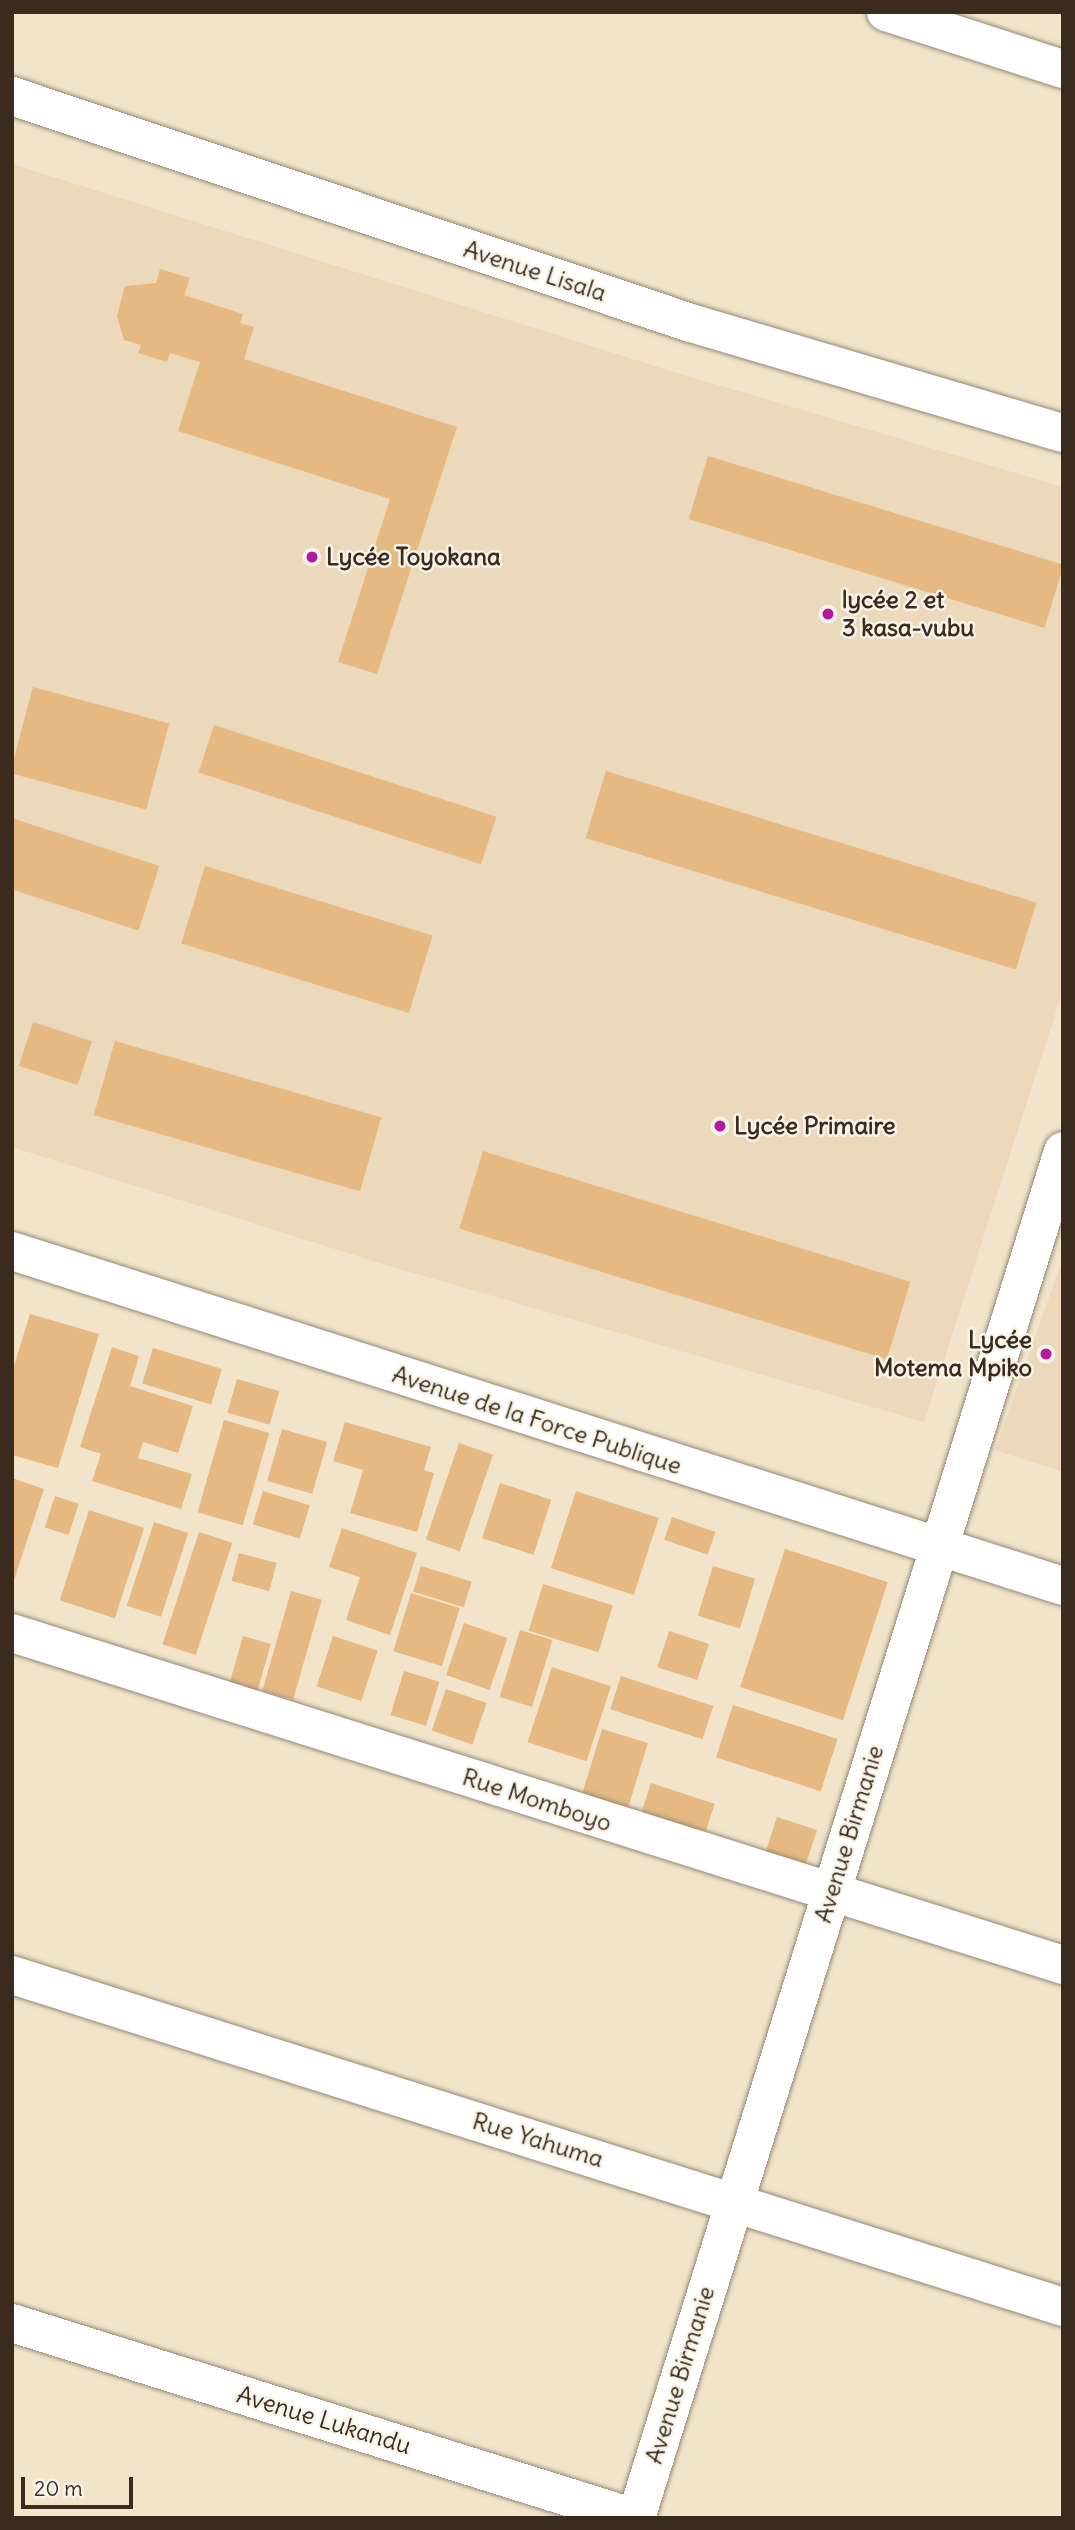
<!DOCTYPE html>
<meta charset="utf-8">
<style>
body{margin:0}
#map{position:relative;width:1075px;height:2530px;overflow:hidden;background:#f1e4ca;font-family:Delius,sans-serif}
div>[style]{position:absolute}
[style*='--x']{left:calc(var(--x)*1px);top:calc(var(--y)*1px);width:calc(var(--w)*1px);rotate:calc(var(--a)*1deg)}
.built>*{inset:0;background:#ecd8ba}
.building>*{inset:0;background:#e5b981;transform-origin:0 0}
.roads{filter:drop-shadow(0 0 2px #968774) drop-shadow(0 0 2px #968774)}
.street>*{height:38px;margin:-19px;padding:0 19px;transform-origin:19px;border-radius:19px;background:#fff}
.secondary>*{height:38px;margin:-19px;padding:0 19px;transform-origin:19px;border-radius:19px;background:#fff}
.dots>*{width:19px;height:19px;translate:-50% -50%;box-sizing:border-box;border:4px solid #f7f3e8;border-radius:50%}
span{translate:-50% -50%;white-space:nowrap;text-align:center;line-height:1.15;-webkit-text-stroke:5px #f7f3e8;paint-order:stroke}
.street-label{font-size:24px;color:#3b2a1e}
.poi-label{font-size:24px;color:#3b2a1e;font-weight:700}
.left{translate:0 -50%;text-align:left}
.right{translate:-100% -50%;text-align:right}
.frame{position:absolute;inset:0;border:14px solid #3b2a1e;pointer-events:none}
.scale{position:absolute;left:21px;top:2477px;width:112px;height:32px;box-sizing:border-box;border:4px solid #3b2a1e;border-top:0;padding-left:9px;font-size:21px;line-height:24px;white-space:nowrap;color:#3b2a1e;-webkit-text-stroke:5px #f7f3e8;paint-order:stroke}
</style>
<div id="map">
<div class="built">
<i style="clip-path:polygon(12px 164px,674px 372px,1063px 487px,1063px 990px,924px 1422px,376px 1262px,12px 1147px)"></i>
<i style="clip-path:polygon(1063px 1258px,1063px 1472px,995px 1450px)"></i>
</div>
<div class="building">
<i style="clip-path:polygon(160px 269px,190px 278px,184px 295px,243px 314px,240px 323px,254px 327px,244px 359px,457px 427px,377px 674px,338px 662px,390px 499px,178px 431px,200px 362px,170px 353px,167px 362px,138px 353px,141px 345px,124px 340px,117px 316px,125px 286px,156px 283px)"></i>
<i style="left:708px;top:456px;width:372px;height:66px;rotate:17deg"></i>
<i style="left:33px;top:687px;width:141px;height:89px;rotate:15deg"></i>
<i style="left:214px;top:725px;width:297px;height:50px;rotate:18deg"></i>
<i style="left:606px;top:771px;width:450px;height:70px;rotate:17deg"></i>
<i style="left:12px;top:818px;width:155px;height:68px;rotate:18deg"></i>
<i style="left:205px;top:866px;width:238px;height:81px;rotate:17deg"></i>
<i style="left:33px;top:1022px;width:62px;height:46px;rotate:18deg"></i>
<i style="left:115px;top:1041px;width:277px;height:77px;rotate:16deg"></i>
<i style="left:483px;top:1151px;width:447px;height:81px;rotate:17deg"></i>
<i style="clip-path:polygon(30px 1314px,99px 1334px,58px 1468px,12px 1455px,12px 1372px)"></i>
<i style="clip-path:polygon(112px 1347px,139px 1356px,130px 1386px,193px 1406px,178px 1453px,143px 1442px,138px 1458px,192px 1474px,181px 1509px,92px 1481px,101px 1454px,80px 1447px)"></i>
<i style="left:153px;top:1348px;width:72px;height:37px;rotate:17deg"></i>
<i style="left:237px;top:1379px;width:44px;height:35px;rotate:16deg"></i>
<i style="left:224px;top:1420px;width:47px;height:96px;rotate:16deg"></i>
<i style="clip-path:polygon(345px 1422px,431px 1447px,424px 1470px,434px 1473px,417px 1532px,350px 1513px,363px 1470px,333px 1461px)"></i>
<i style="left:282px;top:1429px;width:47px;height:54px;rotate:16deg"></i>
<i style="left:459px;top:1443px;width:36px;height:102px;rotate:19deg"></i>
<i style="clip-path:polygon(12px 1478px,44px 1489px,13px 1583px,12px 1583px)"></i>
<i style="left:500px;top:1483px;width:54px;height:58px;rotate:18deg"></i>
<i style="left:263px;top:1491px;width:49px;height:35px;rotate:17deg"></i>
<i style="left:576px;top:1491px;width:87px;height:81px;rotate:18deg"></i>
<i style="left:55px;top:1496px;width:25px;height:33px;rotate:18deg"></i>
<i style="left:89px;top:1510px;width:58px;height:95px;rotate:18deg"></i>
<i style="left:672px;top:1517px;width:46px;height:24px;rotate:19deg"></i>
<i style="left:154px;top:1522px;width:36px;height:88px;rotate:18deg"></i>
<i style="clip-path:polygon(342px 1528px,417px 1553px,390px 1635px,346px 1620px,360px 1577px,329px 1567px)"></i>
<i style="left:199px;top:1532px;width:35px;height:118px;rotate:18deg"></i>
<i style="left:785px;top:1549px;width:108px;height:145px;rotate:18deg"></i>
<i style="left:239px;top:1553px;width:39px;height:29px;rotate:15deg"></i>
<i style="left:421px;top:1566px;width:53px;height:27px;rotate:17deg"></i>
<i style="left:713px;top:1566px;width:44px;height:52px;rotate:17deg"></i>
<i style="left:543px;top:1584px;width:73px;height:49px;rotate:17deg"></i>
<i style="left:291px;top:1591px;width:32px;height:104px;rotate:16deg"></i>
<i style="left:411px;top:1593px;width:51px;height:61px;rotate:17deg"></i>
<i style="left:464px;top:1623px;width:46px;height:55px;rotate:19deg"></i>
<i style="left:520px;top:1630px;width:34px;height:70px;rotate:17deg"></i>
<i style="left:669px;top:1631px;width:42px;height:38px;rotate:18deg"></i>
<i style="left:243px;top:1636px;width:29px;height:53px;rotate:16deg"></i>
<i style="left:333px;top:1636px;width:47px;height:53px;rotate:18deg"></i>
<i style="left:552px;top:1667px;width:62px;height:79px;rotate:18deg"></i>
<i style="left:404px;top:1671px;width:37px;height:46px;rotate:17deg"></i>
<i style="left:621px;top:1676px;width:97px;height:35px;rotate:18deg"></i>
<i style="left:446px;top:1689px;width:43px;height:44px;rotate:19deg"></i>
<i style="left:733px;top:1705px;width:110px;height:55px;rotate:18deg"></i>
<i style="left:602px;top:1729px;width:48px;height:76px;rotate:17deg"></i>
<i style="left:651px;top:1783px;width:67px;height:35px;rotate:18deg"></i>
<i style="left:777px;top:1817px;width:42px;height:40px;rotate:18deg"></i>
</div>
<div class="roads">
<div class="street">
<i style="--x:886;--y:12;--w:186;--a:17.9"></i>
<i style="--x:12;--y:96;--w:716;--a:18.49"></i>
<i style="--x:691;--y:323;--w:388;--a:16.5"></i>
<i style="--x:12;--y:1633;--w:1102;--a:17.53"></i>
<i style="--x:12;--y:1975;--w:1102;--a:17.53"></i>
<i style="--x:12;--y:2323;--w:653;--a:17.38"></i>
</div>
<div class="secondary">
<i style="--x:12;--y:1251;--w:1103;--a:17.68"></i>
<i style="--x:636;--y:2518;--w:1432;--a:-72.65"></i>
</div>
</div>
<div class="dots">
<i style="left:312px;top:557px;background:#b5179e"></i>
<i style="left:828px;top:614px;background:#b5179e"></i>
<i style="left:720px;top:1126px;background:#b5179e"></i>
<i style="left:1046px;top:1354px;background:#b5179e"></i>
</div>
<div class="street-label">
<span style="left:535px;top:271px;rotate:18deg">Avenue Lisala</span>
<span style="left:537px;top:1420px;rotate:18deg">Avenue de la Force Publique</span>
<span style="left:537px;top:1800px;rotate:18deg">Rue Momboyo</span>
<span style="left:849px;top:1834px;rotate:-73deg">Avenue Birmanie</span>
<span style="left:538px;top:2140px;rotate:17deg">Rue Yahuma</span>
<span style="left:680px;top:2375px;rotate:-73deg">Avenue Birmanie</span>
<span style="left:324px;top:2420px;rotate:17deg">Avenue Lukandu</span>
</div>
<div class="poi-label">
<span class="left" style="left:326px;top:557px">Lycée Toyokana</span>
<span class="left" style="left:842px;top:614px">lycée 2 et<br>3 kasa-vubu</span>
<span class="left" style="left:734px;top:1126px">Lycée Primaire</span>
<span class="right" style="left:1032px;top:1354px">Lycée<br>Motema Mpiko</span>
</div>
<div class="frame"></div>
<div class="scale">20 m</div>
</div>
